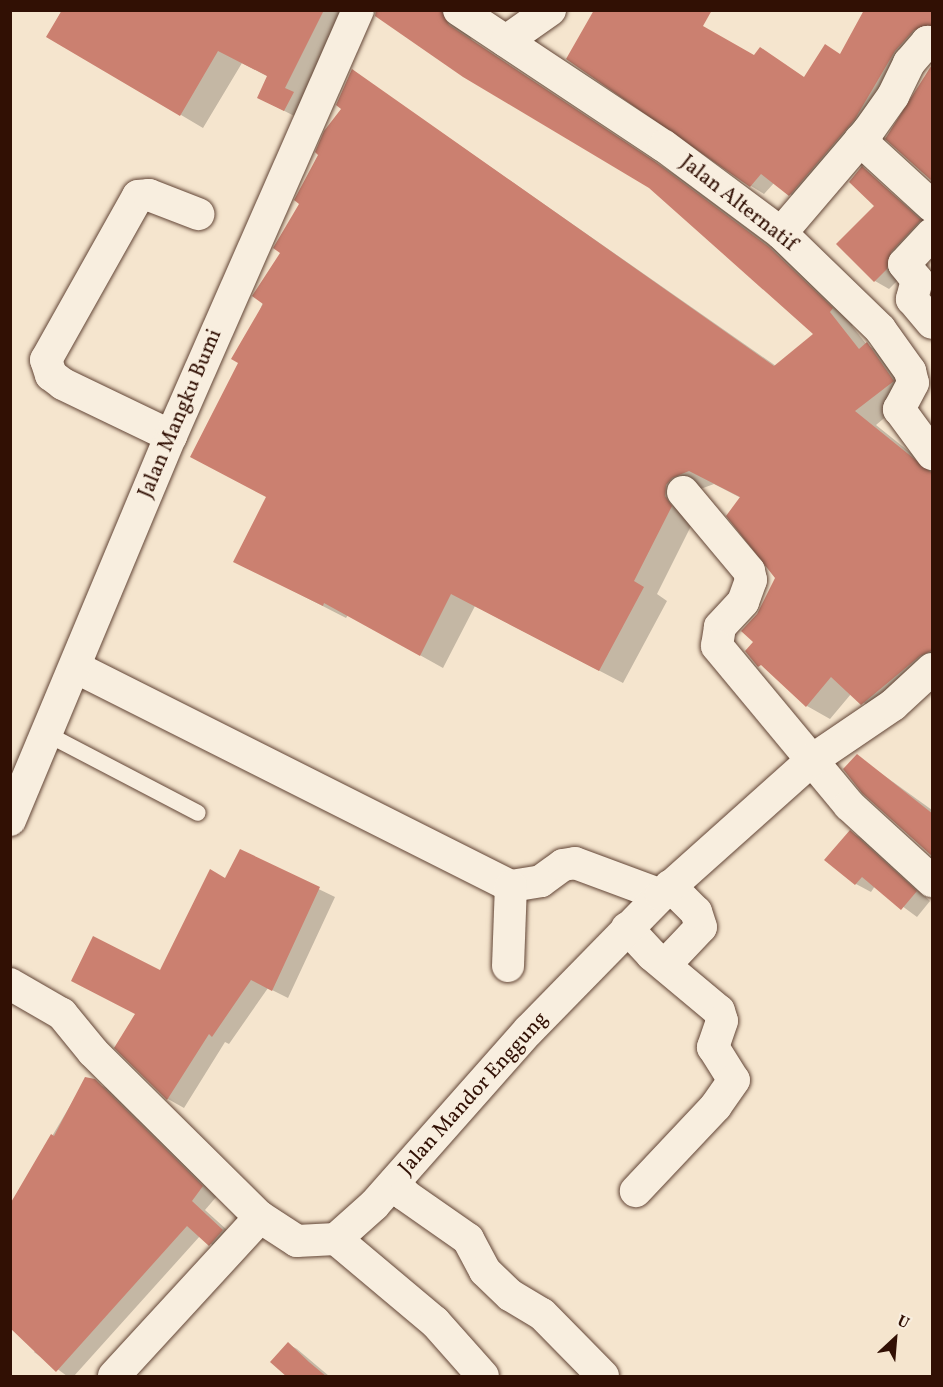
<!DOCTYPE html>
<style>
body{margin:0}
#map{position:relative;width:943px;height:1387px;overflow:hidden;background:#f5e5ce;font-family:Vollkorn,serif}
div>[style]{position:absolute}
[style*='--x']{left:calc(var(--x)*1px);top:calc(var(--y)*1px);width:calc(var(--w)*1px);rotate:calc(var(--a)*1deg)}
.shadow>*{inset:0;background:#0003}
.building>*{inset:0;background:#cb8070}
.roads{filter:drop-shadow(0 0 2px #624536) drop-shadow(0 0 2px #624536)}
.lane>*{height:16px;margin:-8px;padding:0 8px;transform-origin:8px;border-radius:8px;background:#f8eedf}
.street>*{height:32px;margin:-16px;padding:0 16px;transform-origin:16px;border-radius:16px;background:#f8eedf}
span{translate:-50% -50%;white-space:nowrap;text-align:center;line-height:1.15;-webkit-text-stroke:6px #f8eedf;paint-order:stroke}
.street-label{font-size:21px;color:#311004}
.frame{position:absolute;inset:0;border:12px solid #311004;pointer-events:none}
.north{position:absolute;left:865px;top:1309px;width:60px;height:60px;-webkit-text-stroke:4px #f8eedf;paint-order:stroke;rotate:26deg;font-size:16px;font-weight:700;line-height:24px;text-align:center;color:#311004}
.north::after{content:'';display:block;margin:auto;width:21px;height:27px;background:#311004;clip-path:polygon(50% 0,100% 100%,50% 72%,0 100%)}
</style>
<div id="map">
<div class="shadow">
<i style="clip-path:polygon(62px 10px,364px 10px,308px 123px,259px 98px,269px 77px,242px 63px,203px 128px,48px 36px)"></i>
<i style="clip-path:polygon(376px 10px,442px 10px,464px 26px,472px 40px,677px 176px,792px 262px,855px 322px,852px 326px,867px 345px,890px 357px,915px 392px,876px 425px,932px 470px,932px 678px,885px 717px,851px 694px,830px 719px,807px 706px,747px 651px,756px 642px,758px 615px,777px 578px,741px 498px,714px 484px,695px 491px,694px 520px,657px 594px,667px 601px,623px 683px,475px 606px,443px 668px,348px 615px,346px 618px,235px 561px,268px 497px,240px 362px,301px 203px,343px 108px,353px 71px,776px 366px,816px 334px,650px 187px,376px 15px)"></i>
<i style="clip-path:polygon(932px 10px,932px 35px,803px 203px,774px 183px,764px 194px,751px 186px,567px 59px,755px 57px,806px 78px,841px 55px)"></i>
<i style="clip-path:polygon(862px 168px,932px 227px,901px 277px,889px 289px,875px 281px,876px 206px)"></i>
<i style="clip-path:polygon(857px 756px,932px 810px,932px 855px)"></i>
<i style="clip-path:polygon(850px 832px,865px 840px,930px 901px,917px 917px,875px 886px,871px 892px,856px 884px)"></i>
<i style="clip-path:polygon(240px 851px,335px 897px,288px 998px,268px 988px,229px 1044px,225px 1042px,184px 1108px,168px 1099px,116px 1048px,160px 972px,226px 880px)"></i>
<i style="clip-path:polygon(86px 1079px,109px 1089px,217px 1196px,205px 1210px,237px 1239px,224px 1253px,200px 1236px,74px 1376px,67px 1376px,34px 1352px,37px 1348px,10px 1207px)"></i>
<i style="clip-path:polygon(288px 1344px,297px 1349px,329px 1376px,289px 1376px)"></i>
</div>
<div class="building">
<i style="clip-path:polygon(62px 10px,324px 10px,285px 88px,294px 92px,284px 111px,257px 98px,267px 76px,218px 51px,180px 116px,46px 37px)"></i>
<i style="clip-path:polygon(376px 10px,441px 10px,449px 25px,654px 161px,769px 247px,833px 308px,830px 312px,859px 349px,867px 342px,894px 381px,855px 411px,933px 474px,931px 651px,920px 656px,861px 705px,831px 677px,806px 707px,761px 665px,758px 667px,745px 651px,753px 642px,741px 631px,757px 614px,775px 578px,726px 516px,740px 497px,689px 471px,672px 478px,666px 485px,665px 496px,672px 506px,634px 581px,644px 587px,599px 671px,451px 594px,420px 656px,324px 603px,323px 606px,233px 562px,266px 497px,190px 457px,238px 363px,231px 359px,263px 304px,252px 296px,280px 253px,273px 248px,299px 204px,294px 200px,318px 155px,315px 152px,324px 131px,341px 109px,336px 105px,352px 69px,774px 366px,813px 334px,649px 188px,463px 77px,375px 16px)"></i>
<i style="clip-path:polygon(594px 10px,712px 10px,703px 26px,754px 55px,760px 47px,804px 77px,825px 44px,840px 54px,864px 10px,933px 10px,933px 25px,914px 30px,895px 51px,855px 119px,789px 196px,761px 174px,750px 187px,566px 59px)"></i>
<i style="clip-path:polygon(933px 63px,933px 182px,885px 139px)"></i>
<i style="clip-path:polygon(862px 166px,921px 220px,891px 252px,887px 269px,874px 282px,836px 244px,874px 206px,849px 182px)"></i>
<i style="clip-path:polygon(857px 754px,933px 814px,933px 857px,862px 793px,843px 769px)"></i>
<i style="clip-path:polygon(850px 830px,917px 891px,901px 910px,862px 877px,855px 885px,824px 860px)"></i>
<i style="clip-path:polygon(240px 849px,320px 887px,272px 991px,251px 980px,212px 1037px,209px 1034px,167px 1100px,114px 1048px,135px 1014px,71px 981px,93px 936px,160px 970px,210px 869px,225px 878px)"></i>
<i style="clip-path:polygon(85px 1077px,95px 1079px,203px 1186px,192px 1201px,223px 1230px,209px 1246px,187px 1226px,56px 1372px,10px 1328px,10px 1204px,51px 1134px,54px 1136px)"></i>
<i style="clip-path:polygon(288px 1342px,309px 1362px,327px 1377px,287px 1377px,270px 1362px)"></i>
</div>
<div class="roads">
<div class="lane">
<i style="--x:47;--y:734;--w:170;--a:27.6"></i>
</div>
<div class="street">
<i style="--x:459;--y:10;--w:246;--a:33.6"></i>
<i style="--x:664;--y:146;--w:146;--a:36.6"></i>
<i style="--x:781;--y:233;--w:138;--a:44.1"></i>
<i style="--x:880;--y:329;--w:52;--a:54.5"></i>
<i style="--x:910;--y:371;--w:12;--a:76"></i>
<i style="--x:913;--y:383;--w:30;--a:118"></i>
<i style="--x:899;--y:409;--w:56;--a:53.7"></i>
<i style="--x:506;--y:41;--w:54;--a:-35.2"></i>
<i style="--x:860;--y:140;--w:98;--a:42.5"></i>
<i style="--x:781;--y:233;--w:135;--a:-49.5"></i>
<i style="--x:869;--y:130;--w:42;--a:-54.8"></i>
<i style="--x:893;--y:96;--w:37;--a:-64"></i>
<i style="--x:909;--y:63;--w:28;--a:-49"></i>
<i style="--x:927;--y:42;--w:5;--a:22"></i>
<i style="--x:932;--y:234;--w:41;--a:133"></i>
<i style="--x:904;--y:264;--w:21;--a:51"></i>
<i style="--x:917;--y:280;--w:20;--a:105"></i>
<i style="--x:912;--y:299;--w:31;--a:50"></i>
<i style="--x:171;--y:436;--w:120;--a:-154.3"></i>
<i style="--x:63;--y:384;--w:15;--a:-143"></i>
<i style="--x:51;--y:375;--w:16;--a:-108"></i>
<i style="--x:46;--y:360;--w:188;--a:-60.7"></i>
<i style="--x:138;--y:196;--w:11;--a:-5"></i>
<i style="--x:149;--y:195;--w:53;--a:21.2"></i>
<i style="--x:683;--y:492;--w:103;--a:50.1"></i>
<i style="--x:749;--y:571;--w:9;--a:77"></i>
<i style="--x:751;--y:580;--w:23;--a:110"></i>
<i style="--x:743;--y:602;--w:34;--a:133"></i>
<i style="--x:720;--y:627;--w:19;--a:99"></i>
<i style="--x:717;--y:646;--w:207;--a:50.3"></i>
<i style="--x:849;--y:805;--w:113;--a:42.5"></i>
<i style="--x:75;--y:667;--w:488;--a:26.7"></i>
<i style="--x:511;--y:886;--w:30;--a:-9"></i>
<i style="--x:541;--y:881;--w:27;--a:-36"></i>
<i style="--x:563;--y:865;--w:12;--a:-9"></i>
<i style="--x:575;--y:863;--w:92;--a:20.4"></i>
<i style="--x:10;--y:820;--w:416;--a:-67.3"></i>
<i style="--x:171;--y:436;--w:465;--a:-66.3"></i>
<i style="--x:627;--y:928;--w:37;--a:47"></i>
<i style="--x:652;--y:955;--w:87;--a:39.9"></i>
<i style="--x:719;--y:1011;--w:10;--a:73"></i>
<i style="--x:722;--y:1021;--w:28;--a:109"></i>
<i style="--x:713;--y:1047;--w:39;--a:58"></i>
<i style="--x:734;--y:1080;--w:32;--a:125"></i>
<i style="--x:716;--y:1106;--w:117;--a:133.3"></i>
<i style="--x:665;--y:965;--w:52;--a:-46.5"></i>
<i style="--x:701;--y:927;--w:16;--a:-108"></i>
<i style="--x:696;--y:912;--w:37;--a:-135"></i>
<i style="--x:508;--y:966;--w:80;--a:-87.9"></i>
<i style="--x:10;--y:984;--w:60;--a:30"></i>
<i style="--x:62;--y:1014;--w:49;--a:50.8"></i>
<i style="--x:93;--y:1052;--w:235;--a:44.7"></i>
<i style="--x:260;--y:1217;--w:44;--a:33"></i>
<i style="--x:297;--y:1241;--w:39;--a:-3"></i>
<i style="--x:336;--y:1239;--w:51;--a:-41.8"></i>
<i style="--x:374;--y:1205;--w:234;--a:-48.5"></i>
<i style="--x:529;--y:1030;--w:189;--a:-45.6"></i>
<i style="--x:661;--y:895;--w:203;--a:-41.8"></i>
<i style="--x:812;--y:760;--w:98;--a:-34.2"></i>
<i style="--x:893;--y:705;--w:53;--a:-42.7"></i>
<i style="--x:395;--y:1182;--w:16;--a:52"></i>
<i style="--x:405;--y:1195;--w:77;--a:34.9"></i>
<i style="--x:468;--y:1239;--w:36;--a:62"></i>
<i style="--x:485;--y:1271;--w:35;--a:44"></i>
<i style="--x:510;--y:1295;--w:37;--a:31"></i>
<i style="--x:542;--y:1314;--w:87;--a:45.5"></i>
<i style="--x:336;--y:1239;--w:129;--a:40"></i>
<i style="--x:435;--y:1322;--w:72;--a:48.4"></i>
<i style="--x:114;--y:1376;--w:216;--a:-47.4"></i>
</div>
</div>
<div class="street-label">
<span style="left:738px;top:204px;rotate:38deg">Jalan Alternatif</span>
<span style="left:181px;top:414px;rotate:-67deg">Jalan Mangku Bumi</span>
<span style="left:474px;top:1094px;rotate:-48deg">Jalan Mandor Enggung</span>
</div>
<div class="frame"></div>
<div class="north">U</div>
</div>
